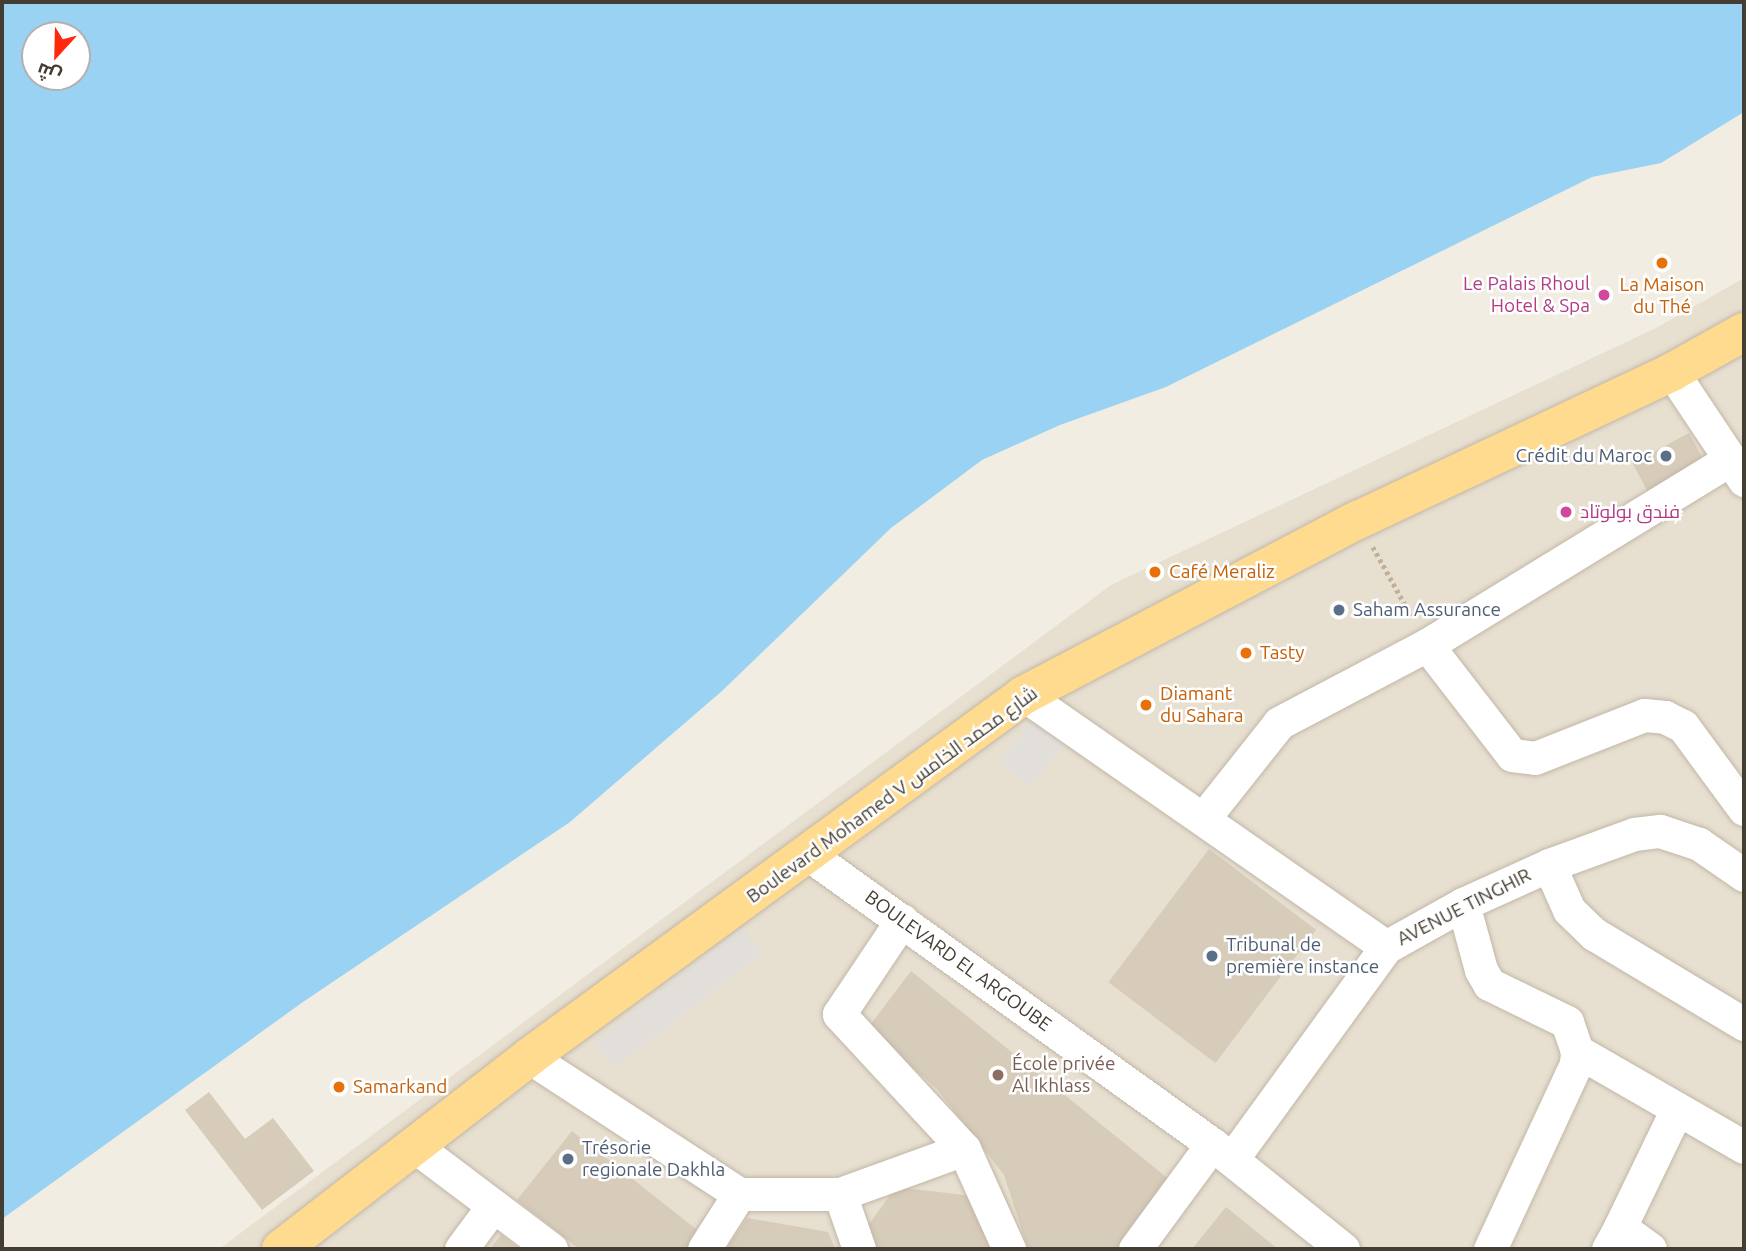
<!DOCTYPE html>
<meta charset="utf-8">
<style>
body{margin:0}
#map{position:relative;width:1746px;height:1251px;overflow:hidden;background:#f2ede2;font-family:Ubuntu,Cairo,sans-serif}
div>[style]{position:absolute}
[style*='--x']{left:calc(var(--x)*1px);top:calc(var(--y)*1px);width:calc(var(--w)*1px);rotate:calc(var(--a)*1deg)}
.residential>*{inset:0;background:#e7dfd0}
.parking>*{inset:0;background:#e2dfdb;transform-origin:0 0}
.water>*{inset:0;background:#9ad2f4}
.building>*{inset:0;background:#d7cbba;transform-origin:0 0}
.path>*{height:4.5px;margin-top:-2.25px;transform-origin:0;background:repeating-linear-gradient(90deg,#c1b095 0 3.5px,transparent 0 7px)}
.roads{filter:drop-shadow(0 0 2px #c1b7a7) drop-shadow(0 0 2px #c1b7a7)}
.minor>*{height:33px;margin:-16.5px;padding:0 16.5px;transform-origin:16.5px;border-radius:16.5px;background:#fff}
.major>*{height:38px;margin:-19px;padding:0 19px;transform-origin:19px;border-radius:19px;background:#ffdb8f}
.dots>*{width:19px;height:19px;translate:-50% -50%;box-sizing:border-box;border:4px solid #fff;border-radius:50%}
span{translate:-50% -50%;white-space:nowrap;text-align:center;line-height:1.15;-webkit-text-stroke:5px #fff;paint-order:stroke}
.hotel-label{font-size:19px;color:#b23c85}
.right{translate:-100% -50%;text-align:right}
.left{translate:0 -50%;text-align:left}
.food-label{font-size:19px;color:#c56008}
.service-label{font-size:19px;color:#4e5e75}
.street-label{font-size:19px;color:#443d32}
.education-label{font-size:19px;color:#785e54}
.frame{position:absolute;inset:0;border:4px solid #443d32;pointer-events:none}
.north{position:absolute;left:21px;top:21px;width:70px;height:70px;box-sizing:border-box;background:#fff;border:2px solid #b4b1ad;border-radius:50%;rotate:202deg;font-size:19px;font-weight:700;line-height:28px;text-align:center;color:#443d32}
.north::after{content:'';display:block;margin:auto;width:24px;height:32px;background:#ff280d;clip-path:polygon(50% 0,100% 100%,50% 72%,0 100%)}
</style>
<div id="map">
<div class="residential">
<i style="clip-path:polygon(1744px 278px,1744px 1249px,219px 1249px,1111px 585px,1656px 328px)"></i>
</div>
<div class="parking">
<i style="left:1037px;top:713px;width:40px;height:63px;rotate:37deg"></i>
<i style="left:742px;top:927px;width:33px;height:188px;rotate:52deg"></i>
</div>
<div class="water">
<i style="clip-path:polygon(evenodd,2px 2px,1744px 2px,1744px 112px,1661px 163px,1592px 177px,1166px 387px,1060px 425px,982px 460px,891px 528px,722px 691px,570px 822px,303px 1002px,2px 1219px,2px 2px,35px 35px,77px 35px,77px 77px,35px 77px,35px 35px)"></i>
</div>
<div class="building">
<i style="left:1689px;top:433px;width:38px;height:64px;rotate:62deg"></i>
<i style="left:1209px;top:849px;width:134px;height:167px;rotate:37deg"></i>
<i style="clip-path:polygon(911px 971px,1170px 1180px,1121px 1249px,1028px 1249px,1004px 1175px,937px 1089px,868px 1028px)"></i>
<i style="clip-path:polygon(209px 1092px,245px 1139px,273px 1118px,314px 1171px,262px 1210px,185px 1110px)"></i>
<i style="clip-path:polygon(572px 1131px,701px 1233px,688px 1249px,579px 1249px,517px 1200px)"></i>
<i style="clip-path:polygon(896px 1187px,973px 1196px,995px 1249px,871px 1249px,864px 1231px)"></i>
<i style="clip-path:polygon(1226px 1207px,1278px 1249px,1192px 1249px)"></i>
<i style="clip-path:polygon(747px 1218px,828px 1232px,835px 1249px,726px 1249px)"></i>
<i style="clip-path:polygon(501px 1235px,519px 1249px,490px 1249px)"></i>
</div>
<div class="path">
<i style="--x:1373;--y:547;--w:82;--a:60.9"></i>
</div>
<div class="roads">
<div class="minor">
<i style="--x:1672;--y:372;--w:130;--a:56.3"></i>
<i style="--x:1427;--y:645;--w:139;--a:52.3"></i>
<i style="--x:1512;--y:755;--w:23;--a:7"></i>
<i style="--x:1535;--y:758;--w:117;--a:-21.5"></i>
<i style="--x:1644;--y:715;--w:21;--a:5"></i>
<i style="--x:1665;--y:717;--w:20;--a:27"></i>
<i style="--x:1683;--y:726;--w:103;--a:53.7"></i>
<i style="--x:1024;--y:695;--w:441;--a:34.8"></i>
<i style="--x:1203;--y:819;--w:122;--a:-51.6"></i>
<i style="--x:1279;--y:723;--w:167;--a:-27.8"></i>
<i style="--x:1427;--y:645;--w:356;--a:-31.5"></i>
<i style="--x:805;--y:852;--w:501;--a:35.66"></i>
<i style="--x:1212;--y:1144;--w:168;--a:38.7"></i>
<i style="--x:1549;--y:865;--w:49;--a:66"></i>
<i style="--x:1569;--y:910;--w:35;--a:44"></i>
<i style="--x:1594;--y:934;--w:175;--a:31"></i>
<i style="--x:1463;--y:904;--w:68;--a:74.7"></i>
<i style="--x:1481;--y:970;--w:16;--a:60"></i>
<i style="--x:1489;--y:984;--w:87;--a:26"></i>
<i style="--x:1567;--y:1022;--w:31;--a:71"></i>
<i style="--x:1577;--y:1051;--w:13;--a:94"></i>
<i style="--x:1576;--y:1064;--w:204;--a:114.9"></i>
<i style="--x:1577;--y:1051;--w:193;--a:29.9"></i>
<i style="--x:529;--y:1057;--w:251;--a:33.1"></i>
<i style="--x:739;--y:1194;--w:65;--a:122.5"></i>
<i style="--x:413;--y:1145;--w:173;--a:37"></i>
<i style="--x:964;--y:1149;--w:110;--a:65.8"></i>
<i style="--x:1232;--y:1159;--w:262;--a:-54"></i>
<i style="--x:1386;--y:947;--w:88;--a:-29.2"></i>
<i style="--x:1463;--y:904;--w:94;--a:-24.4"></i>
<i style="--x:1549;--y:865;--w:90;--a:-20"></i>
<i style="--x:1634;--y:834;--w:26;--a:-7"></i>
<i style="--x:1660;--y:831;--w:41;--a:18.4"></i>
<i style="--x:1699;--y:844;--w:55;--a:34.6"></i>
<i style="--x:739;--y:1194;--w:101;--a:0"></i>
<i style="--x:840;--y:1194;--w:132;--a:-19.9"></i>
<i style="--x:964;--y:1149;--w:184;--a:-132.8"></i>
<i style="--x:839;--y:1014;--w:113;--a:-56.2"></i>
<i style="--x:840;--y:1194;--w:58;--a:70.9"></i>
<i style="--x:1620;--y:1227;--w:131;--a:-64.2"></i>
<i style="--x:461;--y:1249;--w:54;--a:-53.3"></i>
<i style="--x:1135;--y:1249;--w:130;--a:-53.7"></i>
<i style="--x:1608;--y:1249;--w:25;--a:-61"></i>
<i style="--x:1620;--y:1227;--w:37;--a:36"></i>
</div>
<div class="major">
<i style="--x:281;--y:1249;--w:314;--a:-37.7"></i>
<i style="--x:529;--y:1057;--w:613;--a:-36.18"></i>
<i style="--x:1024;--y:695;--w:377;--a:-27.7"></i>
<i style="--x:1358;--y:520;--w:347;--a:-25.2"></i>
<i style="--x:1672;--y:372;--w:82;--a:-29.1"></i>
</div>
</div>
<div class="dots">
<i style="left:1662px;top:263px;background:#e8710a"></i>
<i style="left:1604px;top:295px;background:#d1479c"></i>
<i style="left:1666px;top:456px;background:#5c6f8a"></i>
<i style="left:1566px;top:512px;background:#d1479c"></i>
<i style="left:1155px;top:572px;background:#e8710a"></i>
<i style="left:1339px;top:610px;background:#5c6f8a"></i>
<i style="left:1246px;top:653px;background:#e8710a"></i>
<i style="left:1146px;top:705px;background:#e8710a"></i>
<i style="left:1212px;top:956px;background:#5c6f8a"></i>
<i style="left:998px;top:1075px;background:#8d6e63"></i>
<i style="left:339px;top:1087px;background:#e8710a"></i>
<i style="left:568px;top:1159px;background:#5c6f8a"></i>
</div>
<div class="hotel-label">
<span class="right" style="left:1590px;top:295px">Le Palais Rhoul<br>Hotel &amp; Spa</span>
<span class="left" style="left:1580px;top:512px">فندق بولوتاد</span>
</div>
<div class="food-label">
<span style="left:1662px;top:296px">La Maison<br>du Thé</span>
<span class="left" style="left:1169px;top:572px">Café Meraliz</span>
<span class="left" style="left:1260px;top:653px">Tasty</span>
<span class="left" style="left:1160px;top:705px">Diamant<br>du Sahara</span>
<span class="left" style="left:353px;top:1087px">Samarkand</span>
</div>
<div class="service-label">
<span class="right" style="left:1652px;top:456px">Crédit du Maroc</span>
<span class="left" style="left:1353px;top:610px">Saham Assurance</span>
<span class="left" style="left:1226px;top:956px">Tribunal de<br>première instance</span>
<span class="left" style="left:582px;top:1159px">Trésorie<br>regionale Dakhla</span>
</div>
<div class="street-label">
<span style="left:892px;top:795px;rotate:-36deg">Boulevard Mohamed V شارع محمد الخامس</span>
<span style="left:1464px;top:907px;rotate:-27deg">AVENUE TINGHIR</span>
<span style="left:958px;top:961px;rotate:36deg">BOULEVARD EL ARGOUBE</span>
</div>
<div class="education-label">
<span class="left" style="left:1012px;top:1075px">École privée<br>Al Ikhlass</span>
</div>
<div class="frame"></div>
<div class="north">ش</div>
</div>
